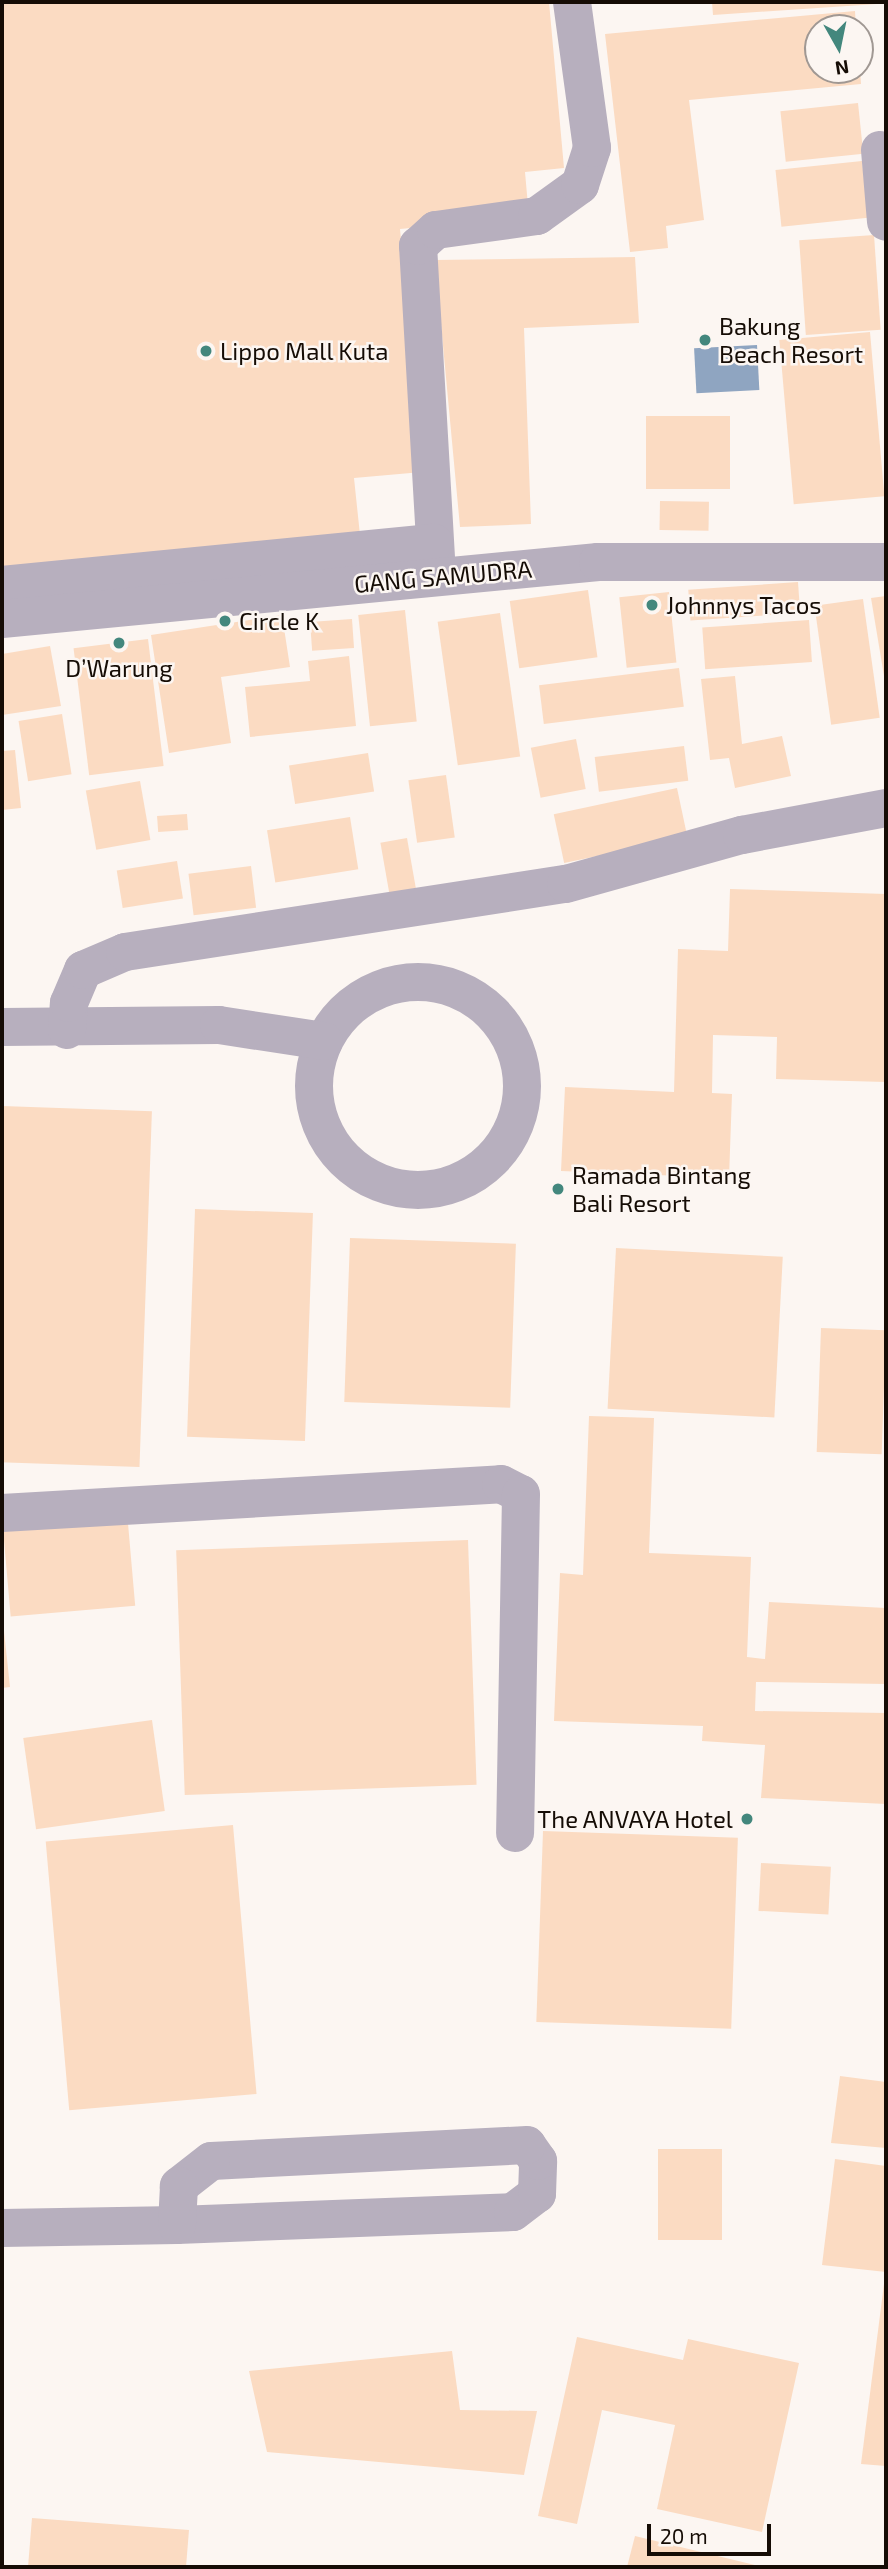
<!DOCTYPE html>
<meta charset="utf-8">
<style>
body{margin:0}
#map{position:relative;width:888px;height:2569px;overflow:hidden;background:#fcf6f2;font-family:"Exo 2",sans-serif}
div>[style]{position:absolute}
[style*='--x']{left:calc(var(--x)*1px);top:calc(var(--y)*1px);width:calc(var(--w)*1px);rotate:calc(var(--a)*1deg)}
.water>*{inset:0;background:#8fa5c1;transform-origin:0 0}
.building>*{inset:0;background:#fbdbc2;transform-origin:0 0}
.minor>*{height:38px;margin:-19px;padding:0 19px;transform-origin:19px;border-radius:19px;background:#b7afbe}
.minor>.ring{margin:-19px;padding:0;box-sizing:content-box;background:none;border:38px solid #b7afbe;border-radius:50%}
.dots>*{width:19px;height:19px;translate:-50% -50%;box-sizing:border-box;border:4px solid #fcf6f2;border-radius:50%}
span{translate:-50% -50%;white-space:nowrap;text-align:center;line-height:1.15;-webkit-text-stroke:5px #fcf6f2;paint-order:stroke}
.poi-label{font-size:24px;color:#150c05}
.left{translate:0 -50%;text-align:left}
.right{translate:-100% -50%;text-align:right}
.street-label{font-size:24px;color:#150c05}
.frame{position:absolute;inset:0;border:4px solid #150c05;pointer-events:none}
.north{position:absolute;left:804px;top:14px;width:70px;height:70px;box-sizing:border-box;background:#fcf6f2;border:2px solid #a09893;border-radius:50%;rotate:171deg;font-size:19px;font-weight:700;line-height:28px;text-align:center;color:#150c05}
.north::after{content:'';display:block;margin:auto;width:24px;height:32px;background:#43877d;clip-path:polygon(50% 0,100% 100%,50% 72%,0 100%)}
.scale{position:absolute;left:647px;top:2524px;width:124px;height:32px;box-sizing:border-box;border:4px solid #150c05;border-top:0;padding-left:9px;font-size:21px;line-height:24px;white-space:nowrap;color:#150c05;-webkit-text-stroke:5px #fcf6f2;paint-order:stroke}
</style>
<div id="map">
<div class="water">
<i style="left:757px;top:345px;width:45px;height:63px;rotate:87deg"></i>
</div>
<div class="building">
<i style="clip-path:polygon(2px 2px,549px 2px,564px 168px,525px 172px,529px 217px,400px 229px,422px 472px,354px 478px,360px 535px,2px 568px)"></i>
<i style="clip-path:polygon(712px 2px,877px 2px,877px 4px,713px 15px)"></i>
<i style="clip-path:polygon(855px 11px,856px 28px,818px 28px,818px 70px,860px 70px,861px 84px,689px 100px,704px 220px,666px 226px,668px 248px,630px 252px,605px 34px)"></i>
<i style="left:858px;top:103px;width:51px;height:78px;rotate:84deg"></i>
<i style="left:862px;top:161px;width:57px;height:87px;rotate:84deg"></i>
<i style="left:874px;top:235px;width:95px;height:75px;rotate:86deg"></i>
<i style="clip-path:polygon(635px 257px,639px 323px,524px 328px,531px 524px,460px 527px,435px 260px)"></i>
<i style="left:870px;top:332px;width:165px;height:91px;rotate:85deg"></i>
<i style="left:646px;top:416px;width:84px;height:73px"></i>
<i style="left:660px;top:501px;width:49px;height:29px;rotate:1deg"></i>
<i style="left:798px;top:582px;width:31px;height:110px;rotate:86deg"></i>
<i style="left:588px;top:590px;width:68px;height:79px;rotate:82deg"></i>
<i style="left:669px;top:592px;width:71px;height:50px;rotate:84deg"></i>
<i style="clip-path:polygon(886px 596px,886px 682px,885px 682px,871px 598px)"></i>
<i style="left:863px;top:599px;width:120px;height:49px;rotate:82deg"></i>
<i style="left:405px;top:610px;width:112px;height:47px;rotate:84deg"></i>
<i style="left:500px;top:613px;width:145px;height:63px;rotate:82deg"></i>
<i style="clip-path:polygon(282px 615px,290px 667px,221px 677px,231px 743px,169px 753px,151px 635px)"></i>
<i style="left:352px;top:619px;width:29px;height:42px;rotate:86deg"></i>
<i style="left:809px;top:620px;width:42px;height:107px;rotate:86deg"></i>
<i style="left:148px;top:639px;width:128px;height:75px;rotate:83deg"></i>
<i style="clip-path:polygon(50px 646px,61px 706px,2px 715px,2px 654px)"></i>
<i style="clip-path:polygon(349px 656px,356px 726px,250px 737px,245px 687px,310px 681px,308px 661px)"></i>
<i style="left:679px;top:668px;width:39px;height:141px;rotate:83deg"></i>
<i style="clip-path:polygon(735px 676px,742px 744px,782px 736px,791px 776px,735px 788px,729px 758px,710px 760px,701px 679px)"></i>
<i style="left:62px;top:714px;width:61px;height:44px;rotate:81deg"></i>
<i style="left:576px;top:739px;width:51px;height:46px;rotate:79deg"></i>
<i style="left:684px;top:746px;width:35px;height:90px;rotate:83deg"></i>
<i style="clip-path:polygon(15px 750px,21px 808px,2px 810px,2px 751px)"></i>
<i style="left:368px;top:753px;width:39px;height:80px;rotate:81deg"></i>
<i style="left:446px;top:775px;width:63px;height:38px;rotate:82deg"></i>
<i style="left:140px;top:781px;width:60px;height:55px;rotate:80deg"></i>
<i style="left:677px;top:788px;width:50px;height:126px;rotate:78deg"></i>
<i style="left:187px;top:814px;width:16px;height:30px;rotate:86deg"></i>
<i style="left:350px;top:817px;width:53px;height:84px;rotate:81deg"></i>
<i style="left:407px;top:838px;width:51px;height:27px;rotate:80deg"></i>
<i style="left:177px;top:861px;width:38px;height:61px;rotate:81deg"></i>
<i style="left:251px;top:866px;width:42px;height:63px;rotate:83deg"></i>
<i style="clip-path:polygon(730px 889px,886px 894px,886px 1082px,776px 1079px,777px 1037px,713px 1035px,712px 1093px,732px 1094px,729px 1178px,561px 1171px,565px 1087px,674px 1092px,678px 949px,728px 951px)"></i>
<i style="left:2px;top:1106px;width:150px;height:356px;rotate:2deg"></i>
<i style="left:195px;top:1209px;width:118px;height:228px;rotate:2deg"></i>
<i style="left:350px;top:1238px;width:166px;height:164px;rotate:2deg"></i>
<i style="left:616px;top:1248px;width:167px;height:161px;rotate:3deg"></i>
<i style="left:821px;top:1328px;width:65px;height:124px;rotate:2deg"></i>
<i style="clip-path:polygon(589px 1416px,654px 1418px,649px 1553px,751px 1557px,747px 1657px,765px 1659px,769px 1602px,886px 1608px,886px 1684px,756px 1682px,755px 1711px,886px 1713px,886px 1804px,761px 1798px,765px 1745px,702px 1741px,703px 1726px,554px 1721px,560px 1573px,583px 1575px)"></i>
<i style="left:127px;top:1512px;width:94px;height:125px;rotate:85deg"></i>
<i style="left:468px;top:1540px;width:245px;height:292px;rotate:88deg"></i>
<i style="clip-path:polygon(4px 1631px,10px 1687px,2px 1688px,2px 1632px)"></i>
<i style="left:152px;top:1720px;width:92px;height:130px;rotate:82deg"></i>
<i style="left:233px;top:1825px;width:270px;height:188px;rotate:85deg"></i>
<i style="left:543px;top:1831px;width:195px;height:191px;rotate:2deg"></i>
<i style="left:761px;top:1863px;width:70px;height:48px;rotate:3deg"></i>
<i style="clip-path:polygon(840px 2076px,886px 2082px,886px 2148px,831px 2143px)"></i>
<i style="left:658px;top:2149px;width:64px;height:91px"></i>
<i style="clip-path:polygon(835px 2159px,886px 2166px,886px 2272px,822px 2265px)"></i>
<i style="clip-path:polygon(885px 2276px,886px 2276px,886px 2466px,861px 2464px)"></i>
<i style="clip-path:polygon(577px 2337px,683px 2360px,688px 2339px,799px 2363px,762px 2532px,657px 2509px,675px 2425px,602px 2410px,577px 2524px,538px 2516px)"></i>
<i style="clip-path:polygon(452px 2351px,460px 2410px,537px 2411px,524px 2475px,267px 2452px,249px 2371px)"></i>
<i style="clip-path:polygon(32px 2518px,189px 2530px,186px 2567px,28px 2567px)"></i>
<i style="clip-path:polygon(635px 2536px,759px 2566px,758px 2567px,627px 2567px)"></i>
</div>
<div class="minor">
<i style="--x:880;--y:150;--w:72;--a:85.2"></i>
<i style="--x:437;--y:575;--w:330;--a:-93.3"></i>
<i style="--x:418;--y:246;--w:24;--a:-42"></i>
<i style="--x:436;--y:230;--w:102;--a:-7.9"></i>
<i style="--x:537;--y:216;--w:53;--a:-35.8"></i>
<i style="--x:580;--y:185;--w:39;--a:-72"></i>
<i style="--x:592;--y:148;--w:147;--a:-97.8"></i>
<i style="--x:2;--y:585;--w:434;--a:-5.6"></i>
<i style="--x:2;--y:619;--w:599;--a:-5.46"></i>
<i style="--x:598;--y:562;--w:288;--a:0"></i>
<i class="ring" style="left:314px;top:982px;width:170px;height:170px"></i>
<i style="--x:2;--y:1027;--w:217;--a:-0.5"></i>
<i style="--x:219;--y:1025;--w:106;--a:8.7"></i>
<i style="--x:67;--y:1030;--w:27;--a:-86"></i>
<i style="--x:69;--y:1003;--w:36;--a:-67"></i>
<i style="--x:83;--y:970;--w:46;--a:-23.2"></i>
<i style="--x:125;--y:952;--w:446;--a:-8.8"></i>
<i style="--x:566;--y:884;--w:183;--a:-15.6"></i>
<i style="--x:742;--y:835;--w:147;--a:-10.6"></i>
<i style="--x:2;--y:1513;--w:500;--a:-3.3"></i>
<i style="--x:501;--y:1484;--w:22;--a:27"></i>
<i style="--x:521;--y:1494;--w:339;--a:91"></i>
<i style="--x:2;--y:2228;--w:175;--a:-1"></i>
<i style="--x:177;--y:2225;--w:336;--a:-2.2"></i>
<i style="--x:513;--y:2212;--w:30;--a:-37"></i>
<i style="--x:537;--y:2194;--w:33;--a:-88"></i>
<i style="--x:538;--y:2161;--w:19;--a:-125"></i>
<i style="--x:527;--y:2145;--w:316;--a:177.1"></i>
<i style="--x:211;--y:2161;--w:41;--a:142"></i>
<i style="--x:179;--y:2186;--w:39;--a:93"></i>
</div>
<div class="dots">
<i style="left:705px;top:340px;background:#43877d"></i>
<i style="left:206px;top:351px;background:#43877d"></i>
<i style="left:652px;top:605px;background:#43877d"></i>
<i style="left:225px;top:621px;background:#43877d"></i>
<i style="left:119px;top:643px;background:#43877d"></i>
<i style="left:558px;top:1189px;background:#43877d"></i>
<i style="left:747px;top:1819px;background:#43877d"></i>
</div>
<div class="poi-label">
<span class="left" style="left:719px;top:340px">Bakung<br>Beach Resort</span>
<span class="left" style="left:220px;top:351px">Lippo Mall Kuta</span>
<span class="left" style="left:666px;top:605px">Johnnys Tacos</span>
<span class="left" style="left:239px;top:621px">Circle K</span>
<span style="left:119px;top:668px">D’Warung</span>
<span class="left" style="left:572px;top:1189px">Ramada Bintang<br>Bali Resort</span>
<span class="right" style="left:733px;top:1819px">The ANVAYA Hotel</span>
</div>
<div class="street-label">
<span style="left:443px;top:576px;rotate:-5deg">GANG SAMUDRA</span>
</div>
<div class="frame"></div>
<div class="north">N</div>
<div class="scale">20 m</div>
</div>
